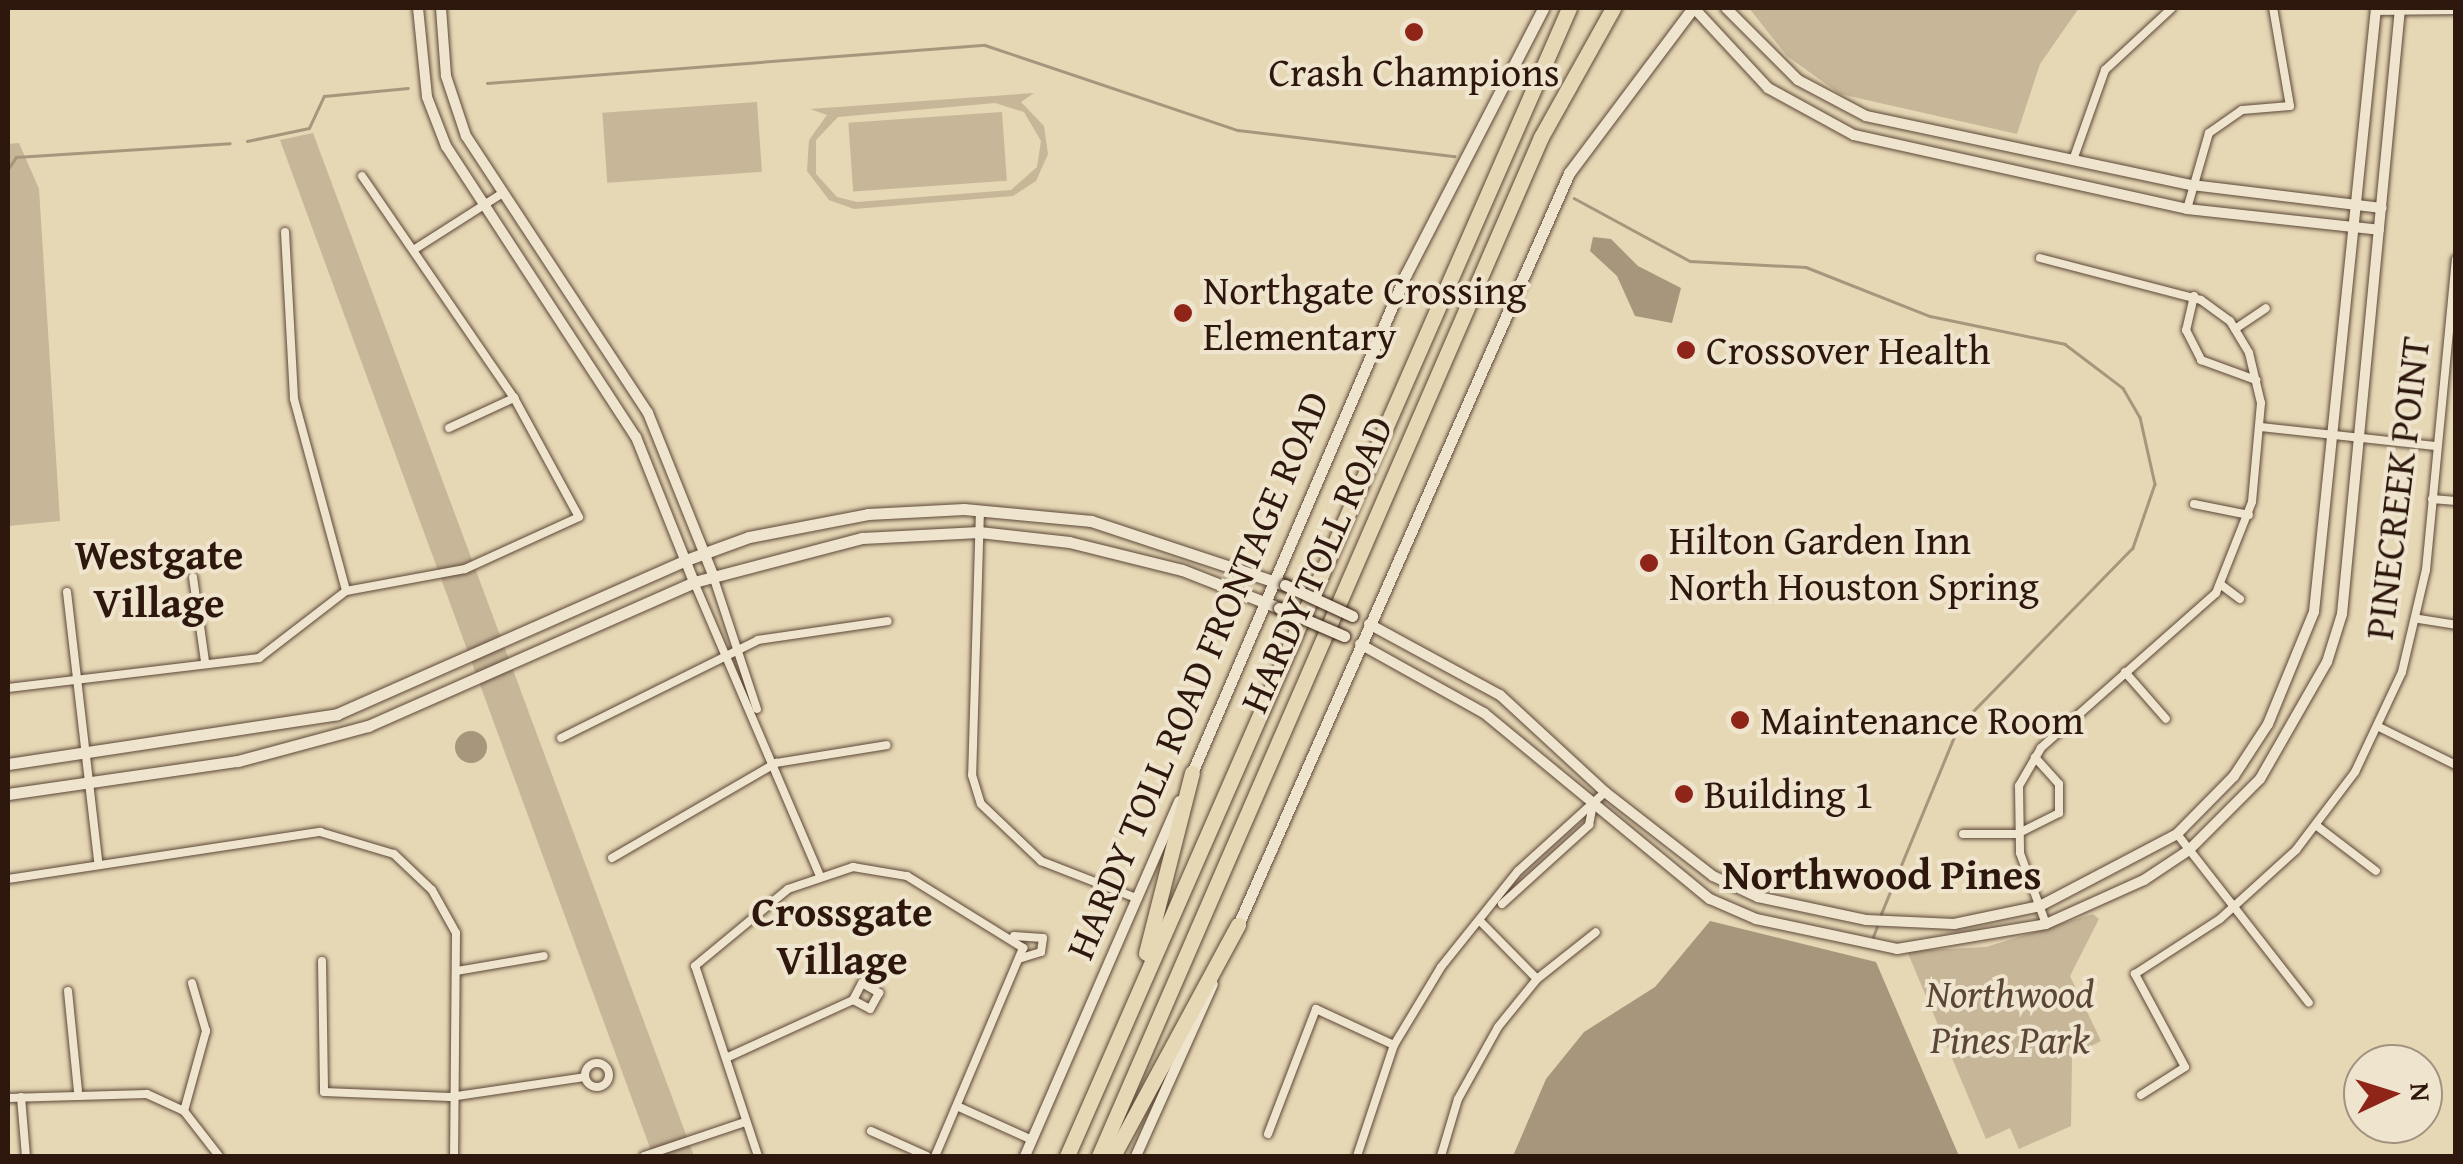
<!DOCTYPE html>
<style>
body{margin:0}
#map{position:relative;width:2463px;height:1164px;overflow:hidden;background:#e6d7b5;font-family:"Gentium Book Plus",serif}
div>[style]{position:absolute}
[style*='--x']{left:calc(var(--x)*1px);top:calc(var(--y)*1px);width:calc(var(--w)*1px);rotate:calc(var(--a)*1deg)}
.green>*{inset:0;background:#c7b698;transform-origin:0 0}
.water>*{inset:0;background:#a7967c}
.round{border-radius:50%}
.stream>*{height:2.5px;margin:-1.25px;padding:0 1.25px;transform-origin:1.25px;border-radius:1.25px;background:#a7967c}
.roads{filter:drop-shadow(0 0 2px #5c4737) drop-shadow(0 0 2px #5c4737)}
.minor>*{height:8px;margin:-4px;padding:0 4px;transform-origin:4px;border-radius:4px;background:#efe5cf}
.minor>.ring{margin:-4px;padding:0;box-sizing:content-box;background:none;border:8px solid #efe5cf;border-radius:50%}
.tertiary>*{height:10px;margin:-5px;padding:0 5px;transform-origin:5px;border-radius:5px;background:#efe5cf}
.secondary>*{height:11px;margin:-5.5px;padding:0 5.5px;transform-origin:5.5px;border-radius:5.5px;background:#efe5cf}
.motorway>*{height:15px;margin:-7.5px;padding:0 7.5px;transform-origin:7.5px;border-radius:7.5px;background:#e6d7b5}
.bridges{filter:drop-shadow(0 0 2px #2e170d) drop-shadow(0 0 2px #2e170d)}
.secondary-bridge>*{height:11px;margin:-5.5px;padding:0 5.5px;transform-origin:5.5px;border-radius:5.5px;background:#efe5cf}
.dots>*{width:28px;height:28px;translate:-50% -50%;box-sizing:border-box;border:5px solid #efe5cf;border-radius:50%}
span{translate:-50% -50%;white-space:nowrap;text-align:center;line-height:1.15;-webkit-text-stroke:8px #efe5cf;paint-order:stroke}
.poi-label{font-size:40px;color:#2e170d}
.left{translate:0 -50%;text-align:left}
.street-label{font-size:40px;color:#2e170d}
.park-label{font-size:40px;color:#5c4737;font-style:italic}
.neighbourhood-label{font-size:42px;color:#2e170d;font-weight:700}
.frame{position:absolute;inset:0;border:10px solid #2e170d;pointer-events:none}
.north{position:absolute;left:2343px;top:1044px;width:100px;height:100px;box-sizing:border-box;background:#efe5cf;border:2px solid #a29381;border-radius:50%;rotate:86deg;font-size:28px;font-weight:700;line-height:40px;text-align:center;color:#2e170d}
.north::after{content:'';display:block;margin:auto;width:35px;height:45px;background:#8f2418;clip-path:polygon(50% 0,100% 100%,50% 72%,0 100%)}
</style>
<div id="map">
<div class="green">
<i style="clip-path:polygon(1749px 8px,2079px 8px,2040px 64px,2017px 134px,1840px 94px,1787px 56px)"></i>
<i style="clip-path:polygon(evenodd,1034px 93px,1021px 102px,1044px 126px,1048px 154px,1036px 181px,1013px 196px,854px 209px,829px 200px,807px 171px,809px 140px,827px 115px,810px 109px,1034px 93px,995px 103px,1024px 112px,1041px 141px,1037px 167px,1011px 190px,857px 202px,837px 197px,816px 174px,816px 140px,838px 117px,995px 103px)"></i>
<i style="left:757px;top:102px;width:70px;height:155px;rotate:86deg"></i>
<i style="left:1002px;top:112px;width:69px;height:154px;rotate:86deg"></i>
<i style="clip-path:polygon(313px 133px,694px 1156px,653px 1156px,280px 140px)"></i>
<i style="clip-path:polygon(19px 143px,39px 189px,60px 521px,8px 526px,8px 144px)"></i>
<i style="clip-path:polygon(2093px 914px,2099px 919px,2070px 976px,2101px 1041px,2072px 1056px,2071px 1126px,2019px 1149px,2010px 1128px,1986px 1139px,1907px 951px,1986px 947px)"></i>
</div>
<div class="water">
<i style="clip-path:polygon(1593px 237px,1611px 239px,1638px 266px,1681px 288px,1672px 323px,1635px 316px,1617px 276px,1590px 251px)"></i>
<i class="round" style="left:455px;top:731px;width:32px;height:32px"></i>
<i style="clip-path:polygon(1710px 921px,1876px 962px,1959px 1156px,1513px 1156px,1546px 1079px,1584px 1032px,1655px 987px)"></i>
</div>
<div class="stream">
<i style="--x:487;--y:83;--w:499;--a:-4.4"></i>
<i style="--x:985;--y:45;--w:267;--a:18.6"></i>
<i style="--x:1238;--y:130;--w:218;--a:6.9"></i>
<i style="--x:247;--y:141;--w:63;--a:-11.8"></i>
<i style="--x:309;--y:128;--w:35;--a:-65"></i>
<i style="--x:324;--y:96;--w:84;--a:-5.4"></i>
<i style="--x:8;--y:169;--w:14;--a:-56"></i>
<i style="--x:16;--y:157;--w:214;--a:-3.7"></i>
<i style="--x:1574;--y:198;--w:132;--a:28.5"></i>
<i style="--x:1690;--y:261;--w:116;--a:3"></i>
<i style="--x:1806;--y:267;--w:133;--a:21.6"></i>
<i style="--x:1930;--y:316;--w:138;--a:11.7"></i>
<i style="--x:2065;--y:344;--w:73;--a:37.2"></i>
<i style="--x:2123;--y:388;--w:34;--a:60"></i>
<i style="--x:2140;--y:417;--w:69;--a:77.4"></i>
<i style="--x:2155;--y:484;--w:68;--a:109"></i>
<i style="--x:2133;--y:548;--w:249;--a:134.3"></i>
<i style="--x:1959;--y:726;--w:208;--a:112.4"></i>
<i style="--x:1871;--y:942;--w:17;--a:-69"></i>
</div>
<div class="roads">
<div class="minor">
<i style="--x:2376;--y:11;--w:80;--a:-0.7"></i>
<i style="--x:2073;--y:160;--w:96;--a:-70.4"></i>
<i style="--x:2105;--y:70;--w:91;--a:-42.8"></i>
<i style="--x:2187;--y:209;--w:79;--a:-73.9"></i>
<i style="--x:2209;--y:133;--w:40;--a:-34.9"></i>
<i style="--x:2242;--y:110;--w:48;--a:-4.8"></i>
<i style="--x:2290;--y:106;--w:99;--a:-99.8"></i>
<i style="--x:285;--y:232;--w:167;--a:86.9"></i>
<i style="--x:294;--y:399;--w:199;--a:74.8"></i>
<i style="--x:415;--y:249;--w:104;--a:-32.5"></i>
<i style="--x:2040;--y:258;--w:166;--a:14.6"></i>
<i style="--x:2201;--y:300;--w:36;--a:36"></i>
<i style="--x:2230;--y:321;--w:37;--a:59"></i>
<i style="--x:2249;--y:353;--w:51;--a:76.5"></i>
<i style="--x:2261;--y:403;--w:99;--a:95.2"></i>
<i style="--x:2252;--y:502;--w:98;--a:111.6"></i>
<i style="--x:2216;--y:593;--w:234;--a:138.5"></i>
<i style="--x:2041;--y:748;--w:44;--a:120.1"></i>
<i style="--x:2019;--y:786;--w:67;--a:89.1"></i>
<i style="--x:2020;--y:853;--w:76;--a:69.9"></i>
<i style="--x:2194;--y:296;--w:35;--a:103"></i>
<i style="--x:2186;--y:330;--w:34;--a:63"></i>
<i style="--x:2201;--y:360;--w:59;--a:20"></i>
<i style="--x:2235;--y:329;--w:37;--a:-34"></i>
<i style="--x:2260;--y:427;--w:177;--a:6.2"></i>
<i style="--x:449;--y:428;--w:72;--a:-24.8"></i>
<i style="--x:2432;--y:499;--w:24;--a:5"></i>
<i style="--x:2194;--y:504;--w:56;--a:11.3"></i>
<i style="--x:980;--y:510;--w:265;--a:91.7"></i>
<i style="--x:972;--y:775;--w:30;--a:73"></i>
<i style="--x:981;--y:804;--w:83;--a:43.5"></i>
<i style="--x:1041;--y:861;--w:102;--a:21.3"></i>
<i style="--x:713;--y:576;--w:140;--a:71.7"></i>
<i style="--x:193;--y:577;--w:85;--a:81.9"></i>
<i style="--x:694;--y:582;--w:317;--a:66.8"></i>
<i style="--x:2220;--y:584;--w:25;--a:37"></i>
<i style="--x:67;--y:592;--w:270;--a:83.4"></i>
<i style="--x:2419;--y:619;--w:37;--a:9"></i>
<i style="--x:2125;--y:672;--w:62;--a:48.9"></i>
<i style="--x:8;--y:688;--w:253;--a:-6.8"></i>
<i style="--x:259;--y:658;--w:110;--a:-37.6"></i>
<i style="--x:346;--y:591;--w:121;--a:-10.5"></i>
<i style="--x:465;--y:569;--w:125;--a:-24.5"></i>
<i style="--x:579;--y:517;--w:136;--a:-118.6"></i>
<i style="--x:514;--y:398;--w:269;--a:-124.4"></i>
<i style="--x:2379;--y:727;--w:86;--a:26.3"></i>
<i style="--x:561;--y:738;--w:220;--a:-26.4"></i>
<i style="--x:758;--y:640;--w:131;--a:-8.3"></i>
<i style="--x:2317;--y:826;--w:74;--a:37.3"></i>
<i style="--x:1963;--y:834;--w:54;--a:0"></i>
<i style="--x:2017;--y:834;--w:47;--a:-26.6"></i>
<i style="--x:2059;--y:813;--w:29;--a:-90"></i>
<i style="--x:2059;--y:784;--w:36;--a:-132"></i>
<i style="--x:2177;--y:834;--w:214;--a:52"></i>
<i style="--x:612;--y:858;--w:190;--a:-30.1"></i>
<i style="--x:776;--y:763;--w:112;--a:-9.2"></i>
<i style="--x:8;--y:879;--w:316;--a:-8.6"></i>
<i style="--x:320;--y:832;--w:77;--a:16.6"></i>
<i style="--x:394;--y:854;--w:52;--a:43.5"></i>
<i style="--x:432;--y:890;--w:49;--a:60.8"></i>
<i style="--x:456;--y:933;--w:223;--a:90.5"></i>
<i style="--x:1502;--y:904;--w:118;--a:-42.2"></i>
<i style="--x:1589;--y:825;--w:20;--a:-79"></i>
<i style="--x:1482;--y:923;--w:78;--a:45.5"></i>
<i style="--x:1014;--y:936;--w:29;--a:4"></i>
<i style="--x:1043;--y:938;--w:14;--a:98"></i>
<i style="--x:1041;--y:952;--w:21;--a:163"></i>
<i style="--x:322;--y:961;--w:131;--a:89.1"></i>
<i style="--x:324;--y:1092;--w:126;--a:2.3"></i>
<i style="--x:450;--y:1097;--w:136;--a:-8.4"></i>
<i style="--x:457;--y:971;--w:88;--a:-9.8"></i>
<i style="--x:68;--y:991;--w:100;--a:84.3"></i>
<i style="--x:726;--y:1058;--w:140;--a:-24.5"></i>
<i style="--x:853;--y:1000;--w:19;--a:-62"></i>
<i style="--x:862;--y:983;--w:20;--a:30"></i>
<i style="--x:879;--y:993;--w:18;--a:119"></i>
<i style="--x:870;--y:1009;--w:19;--a:-152"></i>
<i class="ring" style="left:585px;top:1063px;width:16px;height:16px"></i>
<i style="--x:2141;--y:1095;--w:52;--a:-32.5"></i>
<i style="--x:2185;--y:1067;--w:106;--a:-118.3"></i>
<i style="--x:2135;--y:974;--w:101;--a:-32.9"></i>
<i style="--x:2220;--y:919;--w:103;--a:-42.2"></i>
<i style="--x:2296;--y:850;--w:98;--a:-52.9"></i>
<i style="--x:2355;--y:772;--w:110;--a:-64.8"></i>
<i style="--x:2402;--y:672;--w:105;--a:-76.8"></i>
<i style="--x:2426;--y:570;--w:312;--a:-84.5"></i>
<i style="--x:21;--y:1097;--w:59;--a:85.2"></i>
<i style="--x:8;--y:1098;--w:139;--a:-1.6"></i>
<i style="--x:147;--y:1094;--w:41;--a:24.7"></i>
<i style="--x:184;--y:1111;--w:57;--a:52.1"></i>
<i style="--x:959;--y:1107;--w:80;--a:24.3"></i>
<i style="--x:184;--y:1111;--w:83;--a:-74.6"></i>
<i style="--x:206;--y:1031;--w:50;--a:-106.3"></i>
<i style="--x:871;--y:1131;--w:61;--a:24.1"></i>
<i style="--x:1268;--y:1134;--w:134;--a:-69"></i>
<i style="--x:1316;--y:1009;--w:86;--a:24.8"></i>
<i style="--x:644;--y:1156;--w:107;--a:-18.6"></i>
<i style="--x:758;--y:1156;--w:200;--a:-108.3"></i>
<i style="--x:695;--y:966;--w:121;--a:-39.6"></i>
<i style="--x:788;--y:889;--w:69;--a:-18.7"></i>
<i style="--x:853;--y:867;--w:55;--a:9.5"></i>
<i style="--x:907;--y:876;--w:137;--a:31.8"></i>
<i style="--x:1023;--y:948;--w:226;--a:112.9"></i>
<i style="--x:1357;--y:1156;--w:117;--a:-71.6"></i>
<i style="--x:1394;--y:1045;--w:91;--a:-58.9"></i>
<i style="--x:1441;--y:967;--w:123;--a:-51.3"></i>
<i style="--x:1518;--y:871;--w:118;--a:-42.2"></i>
<i style="--x:1441;--y:1156;--w:59;--a:-73.4"></i>
<i style="--x:1458;--y:1099;--w:82;--a:-60.9"></i>
<i style="--x:1498;--y:1027;--w:62;--a:-50.9"></i>
<i style="--x:1537;--y:979;--w:75;--a:-38.5"></i>
</div>
<div class="tertiary">
<i style="--x:418;--y:8;--w:89;--a:84.2"></i>
<i style="--x:427;--y:97;--w:53;--a:68.8"></i>
<i style="--x:446;--y:146;--w:348;--a:56.9"></i>
<i style="--x:636;--y:437;--w:156;--a:68.2"></i>
<i style="--x:441;--y:8;--w:68;--a:85.8"></i>
<i style="--x:446;--y:76;--w:63;--a:71.6"></i>
<i style="--x:466;--y:136;--w:331;--a:56.7"></i>
<i style="--x:648;--y:413;--w:175;--a:68.1"></i>
<i style="--x:1694;--y:8;--w:109;--a:47.2"></i>
<i style="--x:1768;--y:88;--w:98;--a:28.7"></i>
<i style="--x:1854;--y:135;--w:341;--a:12.5"></i>
<i style="--x:2187;--y:209;--w:193;--a:6.2"></i>
<i style="--x:1726;--y:8;--w:102;--a:45"></i>
<i style="--x:1798;--y:80;--w:77;--a:27.9"></i>
<i style="--x:1866;--y:116;--w:333;--a:12"></i>
<i style="--x:2192;--y:185;--w:191;--a:6.9"></i>
<i style="--x:1369;--y:624;--w:149;--a:28.5"></i>
<i style="--x:1500;--y:695;--w:143;--a:42.7"></i>
<i style="--x:1605;--y:792;--w:137;--a:37.9"></i>
<i style="--x:1713;--y:876;--w:50;--a:25"></i>
<i style="--x:1758;--y:897;--w:110;--a:12"></i>
<i style="--x:1866;--y:920;--w:88;--a:2.6"></i>
<i style="--x:1954;--y:924;--w:88;--a:-11.8"></i>
<i style="--x:2040;--y:906;--w:155;--a:-27.7"></i>
<i style="--x:2177;--y:834;--w:81;--a:-45.5"></i>
<i style="--x:2234;--y:776;--w:62;--a:-56.8"></i>
<i style="--x:2268;--y:724;--w:121;--a:-67.7"></i>
<i style="--x:2314;--y:612;--w:607;--a:-84.14"></i>
<i style="--x:1360;--y:644;--w:142;--a:29.1"></i>
<i style="--x:1484;--y:713;--w:293;--a:39.5"></i>
<i style="--x:1710;--y:899;--w:50;--a:23.5"></i>
<i style="--x:1756;--y:919;--w:144;--a:12"></i>
<i style="--x:1897;--y:949;--w:151;--a:-9.5"></i>
<i style="--x:2046;--y:924;--w:107;--a:-24.2"></i>
<i style="--x:2144;--y:880;--w:54;--a:-33.7"></i>
<i style="--x:2189;--y:850;--w:100;--a:-45"></i>
<i style="--x:2260;--y:779;--w:135;--a:-60.2"></i>
<i style="--x:2327;--y:662;--w:50;--a:-72.6"></i>
<i style="--x:2342;--y:614;--w:609;--a:-84.53"></i>
<i style="--x:1025;--y:1156;--w:387;--a:-66.5"></i>
<i style="--x:1136;--y:1156;--w:188;--a:-65.9"></i>
</div>
<div class="secondary">
<i style="--x:8;--y:764;--w:333;--a:-8.6"></i>
<i style="--x:337;--y:714;--w:381;--a:-23.8"></i>
<i style="--x:686;--y:560;--w:67;--a:-20.1"></i>
<i style="--x:749;--y:537;--w:121;--a:-10.9"></i>
<i style="--x:868;--y:514;--w:96;--a:-3"></i>
<i style="--x:964;--y:509;--w:128;--a:5.4"></i>
<i style="--x:1091;--y:521;--w:204;--a:18.3"></i>
<i style="--x:1192;--y:773;--w:543;--a:-66.79"></i>
<i style="--x:1406;--y:274;--w:299;--a:-62.7"></i>
<i style="--x:8;--y:794;--w:232;--a:-8.2"></i>
<i style="--x:238;--y:761;--w:135;--a:-15.1"></i>
<i style="--x:368;--y:726;--w:356;--a:-23.8"></i>
<i style="--x:694;--y:582;--w:174;--a:-14.7"></i>
<i style="--x:862;--y:538;--w:117;--a:-2.9"></i>
<i style="--x:979;--y:532;--w:91;--a:6.3"></i>
<i style="--x:1069;--y:542;--w:116;--a:13.9"></i>
<i style="--x:1182;--y:570;--w:104;--a:21.4"></i>
<i style="--x:1238;--y:925;--w:822;--a:-66.24"></i>
<i style="--x:1569;--y:173;--w:206;--a:-53.1"></i>
</div>
<div class="motorway">
<i style="--x:1146;--y:953;--w:186;--a:-75.7"></i>
<i style="--x:1067;--y:1156;--w:1253;--a:-66.38"></i>
<i style="--x:1099;--y:1156;--w:1111;--a:-66.55"></i>
<i style="--x:1541;--y:137;--w:148;--a:-60.8"></i>
<i style="--x:1113;--y:1156;--w:263;--a:-61.6"></i>
</div>
</div>
<div class="bridges">
<div class="secondary-bridge">
<i style="--x:1285;--y:585;--w:74;--a:24.8"></i>
<i style="--x:1279;--y:608;--w:71;--a:23.3"></i>
</div>
</div>
<div class="dots">
<i style="left:1414px;top:32px;background:#8f2418"></i>
<i style="left:1183px;top:313px;background:#8f2418"></i>
<i style="left:1686px;top:350px;background:#8f2418"></i>
<i style="left:1649px;top:563px;background:#8f2418"></i>
<i style="left:1740px;top:720px;background:#8f2418"></i>
<i style="left:1684px;top:794px;background:#8f2418"></i>
</div>
<div class="poi-label">
<span style="left:1414px;top:72px">Crash Champions</span>
<span class="left" style="left:1203px;top:313px">Northgate Crossing<br>Elementary</span>
<span class="left" style="left:1706px;top:350px">Crossover Health</span>
<span class="left" style="left:1669px;top:563px">Hilton Garden Inn<br>North Houston Spring</span>
<span class="left" style="left:1760px;top:720px">Maintenance Room</span>
<span class="left" style="left:1704px;top:794px">Building 1</span>
</div>
<div class="street-label">
<span style="left:2397px;top:488px;rotate:-83deg">PINECREEK POINT</span>
<span style="left:1316px;top:564px;rotate:-66deg">HARDY TOLL ROAD</span>
<span style="left:1197px;top:675px;rotate:-67deg">HARDY TOLL ROAD FRONTAGE ROAD</span>
</div>
<div class="park-label">
<span style="left:2010px;top:1016px">Northwood<br>Pines Park</span>
</div>
<div class="neighbourhood-label">
<span style="left:159px;top:578px">Westgate<br>Village</span>
<span style="left:1882px;top:874px">Northwood Pines</span>
<span style="left:842px;top:935px">Crossgate<br>Village</span>
</div>
<div class="frame"></div>
<div class="north">N</div>
</div>
